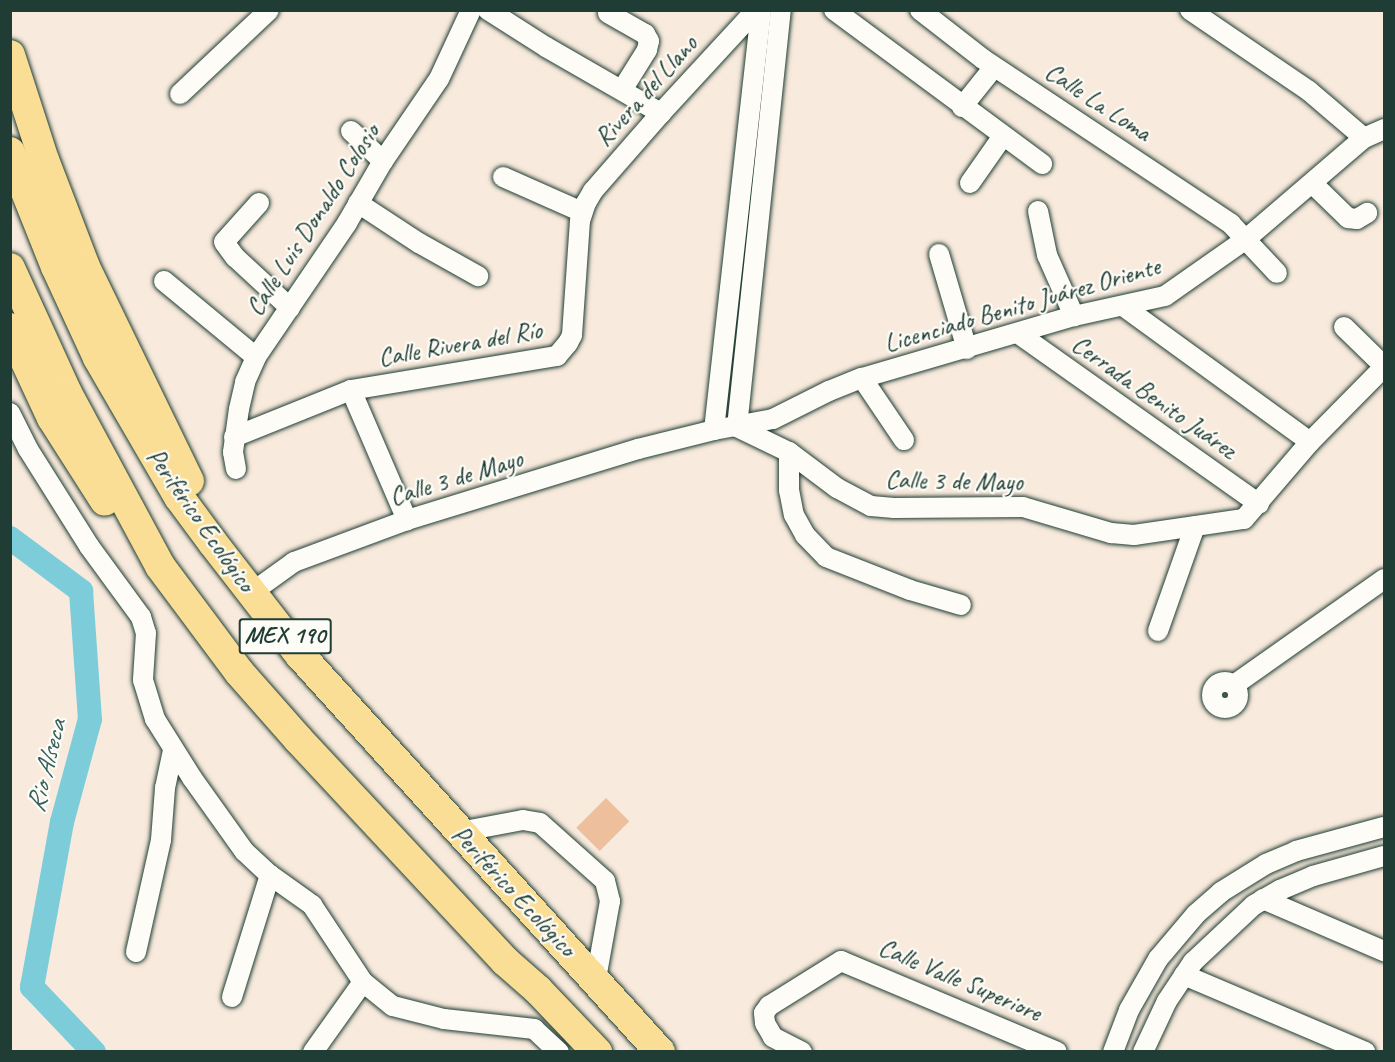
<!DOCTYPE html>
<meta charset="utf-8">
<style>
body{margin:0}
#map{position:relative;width:1395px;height:1062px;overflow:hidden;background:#f8eadc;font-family:Caveat,sans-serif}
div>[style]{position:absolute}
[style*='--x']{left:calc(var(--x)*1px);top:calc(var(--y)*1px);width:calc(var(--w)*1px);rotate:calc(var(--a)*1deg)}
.river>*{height:24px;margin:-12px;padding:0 12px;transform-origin:12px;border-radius:12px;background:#7cccd9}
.building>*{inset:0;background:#edbf9d;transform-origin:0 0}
.roads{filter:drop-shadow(0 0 2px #1f3d34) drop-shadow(0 0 2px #1f3d34)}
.minor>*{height:20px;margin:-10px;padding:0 10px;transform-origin:10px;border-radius:10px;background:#fdfcf7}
.minor>.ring{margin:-10px;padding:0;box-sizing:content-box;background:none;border:20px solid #fdfcf7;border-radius:50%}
.highway>*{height:30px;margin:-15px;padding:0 15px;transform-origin:15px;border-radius:15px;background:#fbde96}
span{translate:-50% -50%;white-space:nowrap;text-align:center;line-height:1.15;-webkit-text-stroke:4.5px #fdfcf7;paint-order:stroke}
.shield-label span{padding:2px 4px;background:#fdfcf7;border:2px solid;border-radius:4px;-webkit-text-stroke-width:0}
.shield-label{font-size:24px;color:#1f3d34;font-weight:700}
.street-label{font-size:26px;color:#1f3d34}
.water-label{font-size:27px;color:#36615d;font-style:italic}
.frame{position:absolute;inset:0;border:12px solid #1f3d34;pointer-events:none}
</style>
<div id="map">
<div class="river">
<i style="--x:10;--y:538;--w:89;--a:36.7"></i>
<i style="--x:81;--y:591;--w:128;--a:86"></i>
<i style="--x:90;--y:719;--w:107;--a:105.2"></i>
<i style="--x:62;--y:822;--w:168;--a:100.3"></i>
<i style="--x:32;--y:987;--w:90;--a:46.4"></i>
</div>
<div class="building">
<i style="left:606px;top:798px;width:33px;height:42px;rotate:45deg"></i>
</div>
<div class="roads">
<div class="minor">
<i style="--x:488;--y:10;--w:69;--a:32.5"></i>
<i style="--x:546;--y:47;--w:133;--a:29.9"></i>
<i style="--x:834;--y:10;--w:259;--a:36.5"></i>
<i style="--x:920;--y:10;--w:80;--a:37.9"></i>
<i style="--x:983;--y:59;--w:298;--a:33.6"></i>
<i style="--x:1231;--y:224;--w:67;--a:46.8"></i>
<i style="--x:1190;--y:10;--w:144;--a:34.2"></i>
<i style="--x:1309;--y:91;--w:72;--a:40.5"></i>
<i style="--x:608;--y:13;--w:43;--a:29.6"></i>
<i style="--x:645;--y:34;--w:8;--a:60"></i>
<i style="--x:649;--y:41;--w:9;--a:103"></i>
<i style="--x:647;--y:50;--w:47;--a:122"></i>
<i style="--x:180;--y:94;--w:122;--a:-43.3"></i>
<i style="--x:962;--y:107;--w:51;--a:-51.3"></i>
<i style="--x:351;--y:131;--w:44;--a:43.2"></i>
<i style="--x:503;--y:177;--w:86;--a:23.9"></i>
<i style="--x:970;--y:183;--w:57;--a:-54.9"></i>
<i style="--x:1313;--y:184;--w:49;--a:44.2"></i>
<i style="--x:1348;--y:218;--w:9;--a:6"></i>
<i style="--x:1357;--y:219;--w:12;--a:-31"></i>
<i style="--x:259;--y:203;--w:52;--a:131.9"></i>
<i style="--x:224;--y:242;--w:19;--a:54"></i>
<i style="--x:235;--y:257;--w:75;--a:42.8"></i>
<i style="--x:358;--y:203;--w:73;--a:33.3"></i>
<i style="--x:419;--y:243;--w:68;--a:29.2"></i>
<i style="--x:1038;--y:211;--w:45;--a:78.4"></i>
<i style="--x:1047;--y:255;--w:67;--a:66.1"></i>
<i style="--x:939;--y:254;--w:99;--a:73.6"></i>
<i style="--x:164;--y:281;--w:119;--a:39.6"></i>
<i style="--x:1123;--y:306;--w:231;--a:36"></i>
<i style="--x:1344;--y:327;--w:56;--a:44.3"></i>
<i style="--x:1019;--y:334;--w:294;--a:35.3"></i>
<i style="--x:862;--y:378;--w:75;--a:55.9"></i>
<i style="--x:351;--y:390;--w:142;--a:66.7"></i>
<i style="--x:10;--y:413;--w:40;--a:63.4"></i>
<i style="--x:28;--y:449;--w:115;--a:57.8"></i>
<i style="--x:89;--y:546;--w:88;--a:53.8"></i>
<i style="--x:141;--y:617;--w:17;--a:73"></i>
<i style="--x:146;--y:633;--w:47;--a:93.7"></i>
<i style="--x:143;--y:680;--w:41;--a:72.9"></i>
<i style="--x:155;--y:719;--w:70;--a:57.9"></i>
<i style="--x:192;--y:778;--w:90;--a:54.5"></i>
<i style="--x:244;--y:851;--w:35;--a:43"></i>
<i style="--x:270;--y:875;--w:52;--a:35.5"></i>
<i style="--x:312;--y:905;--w:92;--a:56.5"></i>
<i style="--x:363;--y:982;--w:38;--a:39"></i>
<i style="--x:393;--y:1006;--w:53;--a:14.3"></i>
<i style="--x:444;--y:1019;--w:91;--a:6.3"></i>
<i style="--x:534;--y:1029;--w:34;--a:43"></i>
<i style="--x:737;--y:427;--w:58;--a:25.7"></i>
<i style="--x:789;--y:452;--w:60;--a:36.9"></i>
<i style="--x:837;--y:488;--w:38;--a:28"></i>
<i style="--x:871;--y:506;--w:23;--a:5"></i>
<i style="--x:894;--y:508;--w:129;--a:-0.4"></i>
<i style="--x:1023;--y:507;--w:92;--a:16.5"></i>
<i style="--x:1111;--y:533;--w:23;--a:5"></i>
<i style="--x:1134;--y:535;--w:111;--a:-8.3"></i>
<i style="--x:1244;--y:519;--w:101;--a:-49.4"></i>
<i style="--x:1310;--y:442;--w:105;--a:-45.4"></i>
<i style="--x:737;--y:427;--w:419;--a:-84"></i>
<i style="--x:714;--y:430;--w:423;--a:-83.6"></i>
<i style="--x:234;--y:437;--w:126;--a:-21.9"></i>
<i style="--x:351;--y:390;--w:209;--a:-9.4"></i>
<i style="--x:557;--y:356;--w:17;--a:-50"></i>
<i style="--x:568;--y:343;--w:9;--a:-63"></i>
<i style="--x:572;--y:335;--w:114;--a:-86"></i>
<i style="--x:580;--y:221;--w:19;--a:-72"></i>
<i style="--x:586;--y:203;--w:14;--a:-60"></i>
<i style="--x:593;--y:191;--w:103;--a:-48.9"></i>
<i style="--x:661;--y:113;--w:140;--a:-47.3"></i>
<i style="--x:789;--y:452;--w:38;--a:90"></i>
<i style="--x:789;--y:490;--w:25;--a:79"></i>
<i style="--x:794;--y:515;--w:23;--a:61"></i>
<i style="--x:805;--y:535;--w:30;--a:46"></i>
<i style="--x:826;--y:557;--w:90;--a:21.4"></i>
<i style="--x:910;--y:590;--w:53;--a:16.4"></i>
<i style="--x:236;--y:469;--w:17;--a:-100"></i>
<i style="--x:233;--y:452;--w:43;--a:-82.1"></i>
<i style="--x:239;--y:409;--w:28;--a:-77"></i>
<i style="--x:245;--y:382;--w:27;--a:-66"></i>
<i style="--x:256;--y:357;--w:162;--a:-55.8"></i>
<i style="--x:347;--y:223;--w:72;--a:-59.9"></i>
<i style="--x:383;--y:161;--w:99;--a:-55.7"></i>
<i style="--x:439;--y:79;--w:76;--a:-65.1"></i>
<i style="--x:251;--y:593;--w:53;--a:-35.8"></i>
<i style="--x:294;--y:562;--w:121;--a:-20.4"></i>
<i style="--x:407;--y:520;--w:242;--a:-17.1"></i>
<i style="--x:638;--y:449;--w:78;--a:-14"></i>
<i style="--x:714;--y:430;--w:60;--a:-10.6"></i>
<i style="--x:773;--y:419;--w:63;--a:-26.6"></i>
<i style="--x:829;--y:391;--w:35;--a:-22"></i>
<i style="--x:862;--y:378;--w:221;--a:-16.3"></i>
<i style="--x:1074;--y:316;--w:93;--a:-12.4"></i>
<i style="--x:1165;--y:296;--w:99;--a:-35.1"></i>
<i style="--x:1246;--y:239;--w:155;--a:-40.6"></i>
<i style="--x:1364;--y:138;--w:22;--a:-24"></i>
<i style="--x:1158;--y:631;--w:111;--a:-70.6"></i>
<i class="ring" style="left:1212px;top:682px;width:6px;height:6px"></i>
<i style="--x:1234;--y:685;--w:184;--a:-35.2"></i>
<i style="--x:459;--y:832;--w:65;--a:-10.6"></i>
<i style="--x:523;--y:820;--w:17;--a:10"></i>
<i style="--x:540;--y:823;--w:87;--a:41.7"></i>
<i style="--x:605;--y:881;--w:21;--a:76"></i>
<i style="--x:610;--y:901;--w:79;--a:100.2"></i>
<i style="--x:1263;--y:899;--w:132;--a:23.3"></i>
<i style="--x:136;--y:952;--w:115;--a:-77.4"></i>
<i style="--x:161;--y:840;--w:52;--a:-85.6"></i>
<i style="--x:165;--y:788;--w:40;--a:-78"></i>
<i style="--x:1184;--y:975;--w:197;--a:23"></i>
<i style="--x:232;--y:997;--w:128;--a:-72.7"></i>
<i style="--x:313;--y:1052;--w:86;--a:-54.5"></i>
<i style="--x:802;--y:1052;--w:33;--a:-153"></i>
<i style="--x:773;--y:1037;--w:16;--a:-120"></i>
<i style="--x:765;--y:1023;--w:10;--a:-96"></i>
<i style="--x:764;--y:1013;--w:9;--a:-54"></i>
<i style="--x:769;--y:1006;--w:85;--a:-32"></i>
<i style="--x:841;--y:961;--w:234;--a:22.8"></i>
<i style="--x:1113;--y:1052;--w:45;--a:-69.1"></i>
<i style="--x:1129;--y:1010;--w:59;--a:-60.4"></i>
<i style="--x:1158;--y:959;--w:59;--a:-49.8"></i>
<i style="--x:1196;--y:914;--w:33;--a:-41"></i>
<i style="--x:1221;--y:892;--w:53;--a:-31.9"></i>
<i style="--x:1266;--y:864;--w:33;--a:-23"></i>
<i style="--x:1296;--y:851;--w:91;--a:-15.3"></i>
<i style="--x:1143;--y:1052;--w:56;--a:-64.8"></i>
<i style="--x:1167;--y:1001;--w:47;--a:-56.3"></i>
<i style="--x:1193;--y:962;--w:83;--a:-43.1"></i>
<i style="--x:1254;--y:905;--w:30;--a:-30"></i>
<i style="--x:1280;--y:890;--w:36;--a:-23"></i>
<i style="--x:1313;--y:876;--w:74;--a:-15.7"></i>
</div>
<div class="highway">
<i style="--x:10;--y:55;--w:110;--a:72.1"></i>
<i style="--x:44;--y:160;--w:115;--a:69"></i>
<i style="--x:85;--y:267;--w:238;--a:64.1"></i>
<i style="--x:10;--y:152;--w:124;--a:68.2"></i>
<i style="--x:56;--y:267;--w:100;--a:65.2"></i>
<i style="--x:98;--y:358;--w:161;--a:59.8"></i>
<i style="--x:179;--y:497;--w:57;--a:53.5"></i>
<i style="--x:213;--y:543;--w:142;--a:52.2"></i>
<i style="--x:300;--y:655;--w:536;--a:47.8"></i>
<i style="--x:10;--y:268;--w:137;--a:65.5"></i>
<i style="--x:67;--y:393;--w:196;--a:61.7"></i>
<i style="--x:160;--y:566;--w:132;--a:53.3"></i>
<i style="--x:239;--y:672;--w:89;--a:48.6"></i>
<i style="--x:298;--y:739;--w:304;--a:47"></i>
<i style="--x:505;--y:961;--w:44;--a:41.3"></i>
<i style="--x:538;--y:990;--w:86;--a:46.4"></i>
<i style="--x:10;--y:328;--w:99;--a:65"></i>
<i style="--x:52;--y:418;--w:98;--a:57.4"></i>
</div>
</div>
<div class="shield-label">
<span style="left:285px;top:636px">MEX 190</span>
</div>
<div class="street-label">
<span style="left:646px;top:91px;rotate:-48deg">Rivera del Llano</span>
<span style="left:1098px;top:102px;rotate:33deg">Calle La Loma</span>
<span style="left:313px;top:220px;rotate:-57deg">Calle Luis Donaldo Colosio</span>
<span style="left:1022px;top:305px;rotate:-16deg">Licenciado Benito Juárez Oriente</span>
<span style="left:460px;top:344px;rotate:-10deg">Calle Rivera del Río</span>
<span style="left:1154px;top:397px;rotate:35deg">Cerrada Benito Juárez</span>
<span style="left:456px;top:478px;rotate:-17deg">Calle 3 de Mayo</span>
<span style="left:954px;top:481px;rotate:1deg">Calle 3 de Mayo</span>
<span style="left:201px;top:520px;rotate:55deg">Periférico Ecológico</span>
<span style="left:514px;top:891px;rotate:47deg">Periférico Ecológico</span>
<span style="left:960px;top:980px;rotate:23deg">Calle Valle Superiore</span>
</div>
<div class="water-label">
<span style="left:46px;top:766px;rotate:-76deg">Rio Alseca</span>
</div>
<div class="frame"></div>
</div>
